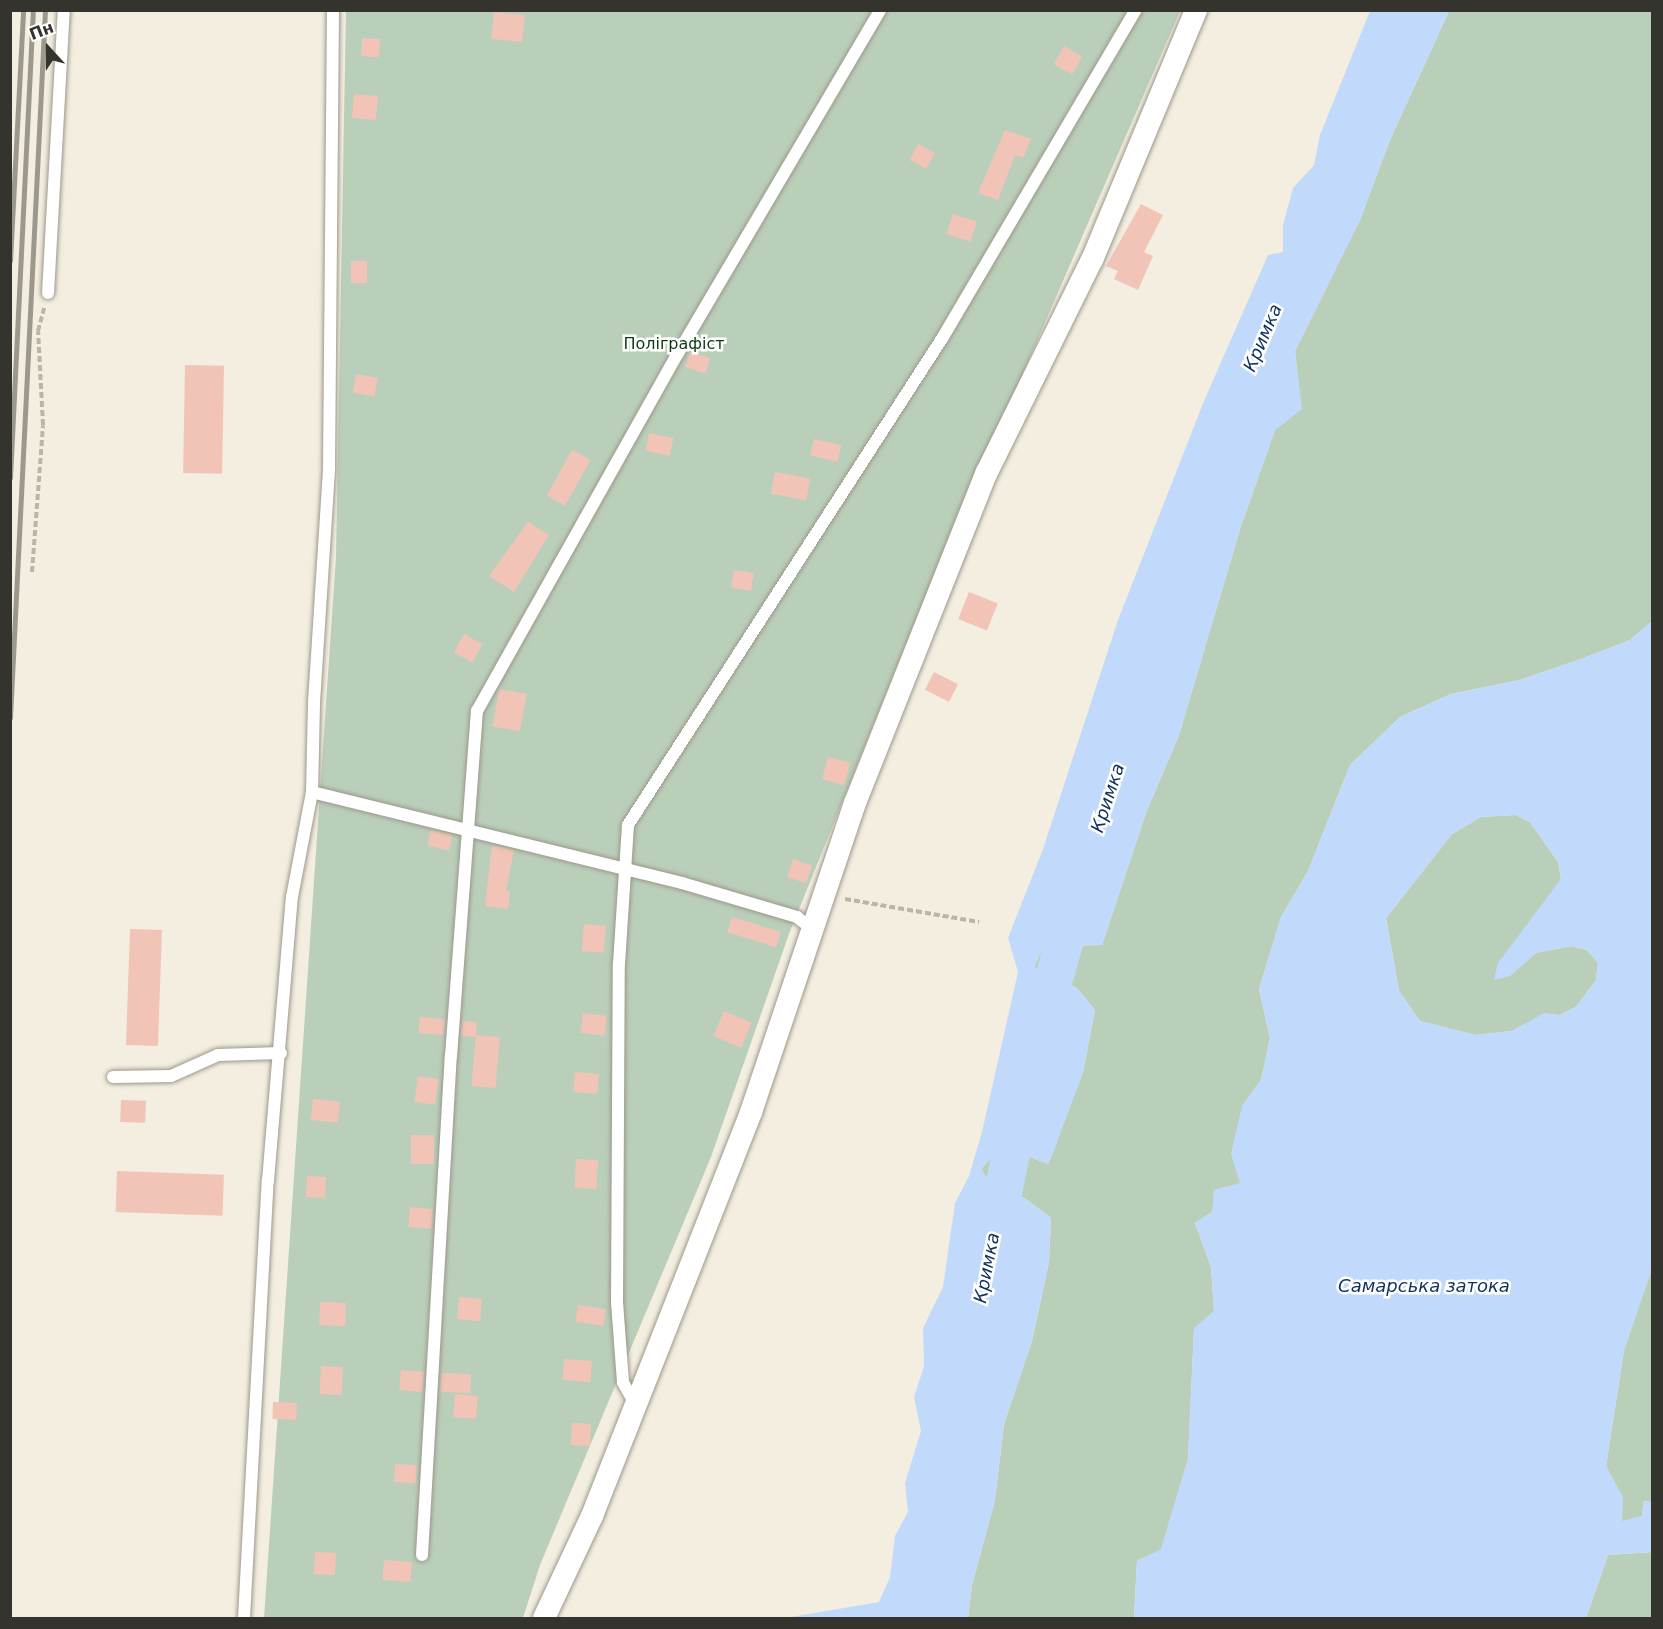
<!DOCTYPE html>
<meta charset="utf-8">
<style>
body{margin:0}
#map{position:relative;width:1663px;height:1629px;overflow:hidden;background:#f3eee0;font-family:"DejaVu Sans",sans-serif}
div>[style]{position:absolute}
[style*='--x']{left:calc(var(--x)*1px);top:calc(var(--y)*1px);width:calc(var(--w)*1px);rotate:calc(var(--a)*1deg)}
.green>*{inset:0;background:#bacfba}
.water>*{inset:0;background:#c1dafc}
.river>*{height:38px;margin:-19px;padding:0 19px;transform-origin:19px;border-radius:19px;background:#c1dafc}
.building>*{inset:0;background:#f1c4b7;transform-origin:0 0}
.path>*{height:4px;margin-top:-2px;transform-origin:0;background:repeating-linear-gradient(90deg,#b9b5a9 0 6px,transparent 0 9px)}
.roads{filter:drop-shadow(0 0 2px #9c988b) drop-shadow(0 0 2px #9c988b)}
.lane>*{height:12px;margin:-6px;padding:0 6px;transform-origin:6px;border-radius:6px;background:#fff}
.street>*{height:22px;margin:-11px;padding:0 11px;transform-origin:11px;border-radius:11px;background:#fff}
.rail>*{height:4.5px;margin:-2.25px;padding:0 2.25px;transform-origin:2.25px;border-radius:2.25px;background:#9c988e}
span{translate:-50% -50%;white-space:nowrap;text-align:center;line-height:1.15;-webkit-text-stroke:5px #fff;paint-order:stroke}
.park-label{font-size:16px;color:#0c3b12}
.water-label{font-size:18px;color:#10315b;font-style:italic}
.frame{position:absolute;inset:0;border:12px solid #35332d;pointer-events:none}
.north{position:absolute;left:18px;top:18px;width:60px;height:60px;-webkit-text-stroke:4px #fff;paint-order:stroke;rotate:339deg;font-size:16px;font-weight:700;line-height:24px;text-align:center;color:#35332d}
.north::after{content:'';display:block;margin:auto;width:21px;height:27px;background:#35332d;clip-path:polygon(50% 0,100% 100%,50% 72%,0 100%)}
</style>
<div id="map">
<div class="green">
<i style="clip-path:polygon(346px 11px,1180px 11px,913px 627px,789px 934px,711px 1157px,540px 1565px,523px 1618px,264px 1618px,336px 557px)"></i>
<i style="clip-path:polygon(1449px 11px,1652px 11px,1652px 621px,1630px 640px,1581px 659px,1520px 680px,1451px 694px,1400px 717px,1350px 765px,1308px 871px,1281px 917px,1259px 989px,1270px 1038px,1261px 1080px,1242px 1106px,1240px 1183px,1212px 1212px,1195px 1223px,1211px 1267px,1214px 1312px,1194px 1329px,1188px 1459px,1161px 1550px,1137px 1561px,1134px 1618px,968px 1618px,972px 1585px,995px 1500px,1004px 1424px,1032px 1341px,1049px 1262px,1051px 1218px,1023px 1197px,1002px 1202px,981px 1169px,1002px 1146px,1048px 1164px,1083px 1072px,1095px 1010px,1077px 988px,1034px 967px,1044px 946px,1102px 945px,1146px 813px,1179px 735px,1241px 526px,1275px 430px,1301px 409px,1295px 351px,1360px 220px,1390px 140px)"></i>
<i style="clip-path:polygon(1516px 815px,1530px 822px,1558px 862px,1561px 879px,1510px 975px,1536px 953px,1571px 946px,1587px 950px,1598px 963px,1596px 980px,1576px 1007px,1560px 1015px,1544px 1014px,1512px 1031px,1475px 1035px,1420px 1021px,1399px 991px,1386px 918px,1452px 834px,1481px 817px)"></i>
<i style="clip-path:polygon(1652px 1268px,1652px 1502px,1644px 1501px,1642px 1516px,1622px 1522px,1606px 1466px,1624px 1350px)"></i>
<i style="clip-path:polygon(1652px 1552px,1652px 1618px,1586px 1618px,1608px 1555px)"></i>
</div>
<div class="water">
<i style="clip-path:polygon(1370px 11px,1449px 11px,1390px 140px,1360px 220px,1295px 351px,1302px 409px,1275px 430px,1241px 526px,1179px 735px,1146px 813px,1102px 945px,1044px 946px,1034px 967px,1077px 988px,1095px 1010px,1083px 1072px,1053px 1153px,1048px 1164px,1002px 1146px,981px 1169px,1002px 1202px,1023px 1197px,1051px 1218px,1049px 1262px,1032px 1341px,1004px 1424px,995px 1500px,972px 1585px,968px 1618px,785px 1618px,879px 1602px,890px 1577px,895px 1536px,908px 1512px,905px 1483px,921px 1431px,914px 1397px,924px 1366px,923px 1328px,943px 1287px,955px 1203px,969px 1176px,982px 1132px,1018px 972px,1008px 938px,1043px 849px,1118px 620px,1204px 401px,1268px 255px,1283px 252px,1283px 225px,1293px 188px,1314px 165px,1320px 135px)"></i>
<i style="clip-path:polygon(evenodd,1652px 621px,1652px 1268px,1624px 1350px,1606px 1466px,1623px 1497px,1622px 1521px,1642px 1516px,1644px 1501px,1652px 1502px,1652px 1552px,1608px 1555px,1586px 1618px,1134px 1618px,1137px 1561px,1161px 1549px,1188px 1459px,1194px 1328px,1214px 1311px,1211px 1267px,1195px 1223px,1212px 1212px,1214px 1190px,1240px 1183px,1231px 1154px,1242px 1106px,1261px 1080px,1270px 1038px,1259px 989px,1281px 917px,1308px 871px,1350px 765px,1400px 717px,1451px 694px,1520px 680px,1581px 659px,1630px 640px,1652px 621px,1516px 815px,1530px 822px,1558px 862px,1561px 879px,1498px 963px,1494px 980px,1510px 976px,1536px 953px,1571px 946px,1587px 950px,1598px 963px,1596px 980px,1576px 1007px,1560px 1015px,1544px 1013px,1512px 1031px,1475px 1035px,1420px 1021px,1399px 991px,1386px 918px,1452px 834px,1481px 817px,1516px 815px)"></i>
</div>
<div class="river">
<i style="--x:1040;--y:1027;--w:134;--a:-74"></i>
<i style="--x:991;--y:1250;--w:153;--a:-78.3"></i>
</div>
<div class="building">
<i style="left:494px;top:12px;width:31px;height:27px;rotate:6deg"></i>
<i style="left:362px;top:38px;width:18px;height:18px;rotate:3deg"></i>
<i style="left:1064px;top:46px;width:21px;height:21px;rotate:29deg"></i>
<i style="left:354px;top:94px;width:24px;height:24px;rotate:5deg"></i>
<i style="clip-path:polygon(1005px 130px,1031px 139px,1023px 158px,1015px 155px,998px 200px,978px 193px)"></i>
<i style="left:918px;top:144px;width:19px;height:18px;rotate:28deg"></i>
<i style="clip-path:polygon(1141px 204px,1163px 215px,1144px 252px,1153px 256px,1138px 290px,1114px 279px,1118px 271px,1106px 266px)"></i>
<i style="left:953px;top:214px;width:25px;height:21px;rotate:18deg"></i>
<i style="left:351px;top:261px;width:16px;height:22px"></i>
<i style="left:690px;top:352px;width:21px;height:16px;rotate:17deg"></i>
<i style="left:185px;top:365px;width:39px;height:108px;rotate:1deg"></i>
<i style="left:356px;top:374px;width:22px;height:19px;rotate:10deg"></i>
<i style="left:649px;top:433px;width:25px;height:18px;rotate:12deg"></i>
<i style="left:814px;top:439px;width:28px;height:17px;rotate:13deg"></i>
<i style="left:572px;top:450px;width:21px;height:52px;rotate:29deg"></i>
<i style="left:775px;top:472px;width:36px;height:22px;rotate:11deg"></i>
<i style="clip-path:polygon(528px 522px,549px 535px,514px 592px,489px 576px)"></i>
<i style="left:734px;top:570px;width:20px;height:18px;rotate:9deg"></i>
<i style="left:969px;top:592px;width:31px;height:29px;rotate:22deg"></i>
<i style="left:464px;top:634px;width:21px;height:21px;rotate:29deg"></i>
<i style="left:934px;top:672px;width:27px;height:20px;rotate:27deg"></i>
<i style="left:499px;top:689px;width:28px;height:38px;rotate:10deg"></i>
<i style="left:828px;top:757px;width:23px;height:23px;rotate:15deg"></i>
<i style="left:431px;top:830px;width:22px;height:16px;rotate:13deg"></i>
<i style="clip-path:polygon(492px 845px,514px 850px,506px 891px,510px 891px,508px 909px,485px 906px)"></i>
<i style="left:793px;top:859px;width:20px;height:19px;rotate:18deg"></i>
<i style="left:732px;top:917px;width:51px;height:16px;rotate:17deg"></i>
<i style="left:584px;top:924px;width:22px;height:27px;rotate:5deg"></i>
<i style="left:130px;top:929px;width:32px;height:116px;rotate:2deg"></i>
<i style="left:724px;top:1011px;width:30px;height:27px;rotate:23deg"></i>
<i style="left:583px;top:1013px;width:24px;height:20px;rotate:7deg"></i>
<i style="left:420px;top:1017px;width:25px;height:16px;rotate:5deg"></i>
<i style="left:462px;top:1021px;width:15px;height:15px;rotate:4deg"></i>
<i style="left:476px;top:1035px;width:24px;height:51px;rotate:5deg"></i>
<i style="left:575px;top:1072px;width:24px;height:20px;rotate:5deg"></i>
<i style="left:418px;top:1076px;width:21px;height:26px;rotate:8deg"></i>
<i style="left:313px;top:1099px;width:27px;height:21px;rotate:6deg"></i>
<i style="left:121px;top:1100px;width:25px;height:22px;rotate:2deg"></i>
<i style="left:411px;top:1135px;width:23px;height:29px"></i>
<i style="left:576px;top:1159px;width:22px;height:29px;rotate:3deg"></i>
<i style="left:117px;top:1171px;width:107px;height:41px;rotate:2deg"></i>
<i style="left:307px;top:1176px;width:19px;height:21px;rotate:3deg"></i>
<i style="left:410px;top:1207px;width:23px;height:20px;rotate:5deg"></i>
<i style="left:459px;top:1297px;width:23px;height:22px;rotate:5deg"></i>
<i style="left:320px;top:1302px;width:26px;height:23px;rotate:2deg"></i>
<i style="left:578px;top:1305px;width:28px;height:17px;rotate:8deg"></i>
<i style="left:564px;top:1359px;width:28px;height:21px;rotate:4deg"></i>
<i style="left:321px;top:1366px;width:22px;height:28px;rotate:3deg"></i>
<i style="left:401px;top:1370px;width:23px;height:20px;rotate:5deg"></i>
<i style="left:441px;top:1373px;width:30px;height:19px;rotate:2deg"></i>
<i style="left:455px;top:1394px;width:23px;height:23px;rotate:5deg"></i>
<i style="left:273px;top:1402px;width:24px;height:17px;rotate:2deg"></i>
<i style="left:572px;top:1423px;width:19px;height:22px;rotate:3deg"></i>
<i style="left:395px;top:1464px;width:22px;height:18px;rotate:3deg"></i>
<i style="left:315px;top:1552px;width:21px;height:22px;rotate:3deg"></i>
<i style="left:384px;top:1560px;width:28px;height:20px;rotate:4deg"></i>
</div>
<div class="path">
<i style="--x:32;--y:572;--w:147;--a:-85.7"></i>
<i style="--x:43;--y:425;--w:94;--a:-93"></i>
<i style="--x:38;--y:331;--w:24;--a:-75"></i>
<i style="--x:845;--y:899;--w:136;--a:9.7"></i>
</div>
<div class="roads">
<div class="lane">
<i style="--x:48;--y:293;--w:283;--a:-86.8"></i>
<i style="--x:312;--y:792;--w:381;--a:13.8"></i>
<i style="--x:682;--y:883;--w:120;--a:16.5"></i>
<i style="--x:797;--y:917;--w:19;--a:39"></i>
<i style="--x:113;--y:1077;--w:58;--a:-1"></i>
<i style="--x:171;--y:1076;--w:51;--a:-24.1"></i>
<i style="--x:218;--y:1055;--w:63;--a:-1.8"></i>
<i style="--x:635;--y:1404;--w:25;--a:-119"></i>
<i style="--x:623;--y:1382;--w:79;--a:-94.3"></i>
<i style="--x:617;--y:1303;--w:339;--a:-89.7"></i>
<i style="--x:619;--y:964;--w:139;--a:-86.3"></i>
<i style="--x:628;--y:825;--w:581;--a:-57.16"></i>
<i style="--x:943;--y:337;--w:380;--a:-59.5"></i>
<i style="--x:422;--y:1555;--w:500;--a:-86.7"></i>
<i style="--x:451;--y:1056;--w:346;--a:-85.7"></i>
<i style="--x:477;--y:711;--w:408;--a:-60.7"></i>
<i style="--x:677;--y:355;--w:400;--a:-59.5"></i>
<i style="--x:244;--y:1618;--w:438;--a:-86.9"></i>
<i style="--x:268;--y:1181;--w:285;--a:-85.2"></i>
<i style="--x:292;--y:897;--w:107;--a:-79.2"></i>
<i style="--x:312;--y:792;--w:90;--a:-88.7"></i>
<i style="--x:314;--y:702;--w:235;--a:-86.3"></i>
<i style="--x:329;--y:467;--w:457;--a:-89.5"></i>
</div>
<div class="street">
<i style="--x:544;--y:1618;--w:113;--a:-64.8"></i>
<i style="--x:592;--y:1516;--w:434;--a:-68.5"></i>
<i style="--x:751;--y:1112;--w:326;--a:-71.4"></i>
<i style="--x:855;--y:803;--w:356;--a:-68.3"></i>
<i style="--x:987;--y:472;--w:237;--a:-63.7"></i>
<i style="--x:1092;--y:260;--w:271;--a:-67.4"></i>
</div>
</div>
<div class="rail">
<i style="--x:10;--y:261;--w:251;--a:-87"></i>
<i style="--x:10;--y:478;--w:469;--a:-87.2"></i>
<i style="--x:10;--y:718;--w:709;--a:-87.17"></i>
</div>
<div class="park-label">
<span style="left:674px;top:344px">Поліграфіст</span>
</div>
<div class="water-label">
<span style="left:1263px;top:338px;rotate:-67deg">Кримка</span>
<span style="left:1108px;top:798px;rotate:-72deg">Кримка</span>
<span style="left:987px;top:1268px;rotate:-79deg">Кримка</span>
<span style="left:1424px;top:1286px">Самарська затока</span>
</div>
<div class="frame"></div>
<div class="north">Пн</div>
</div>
